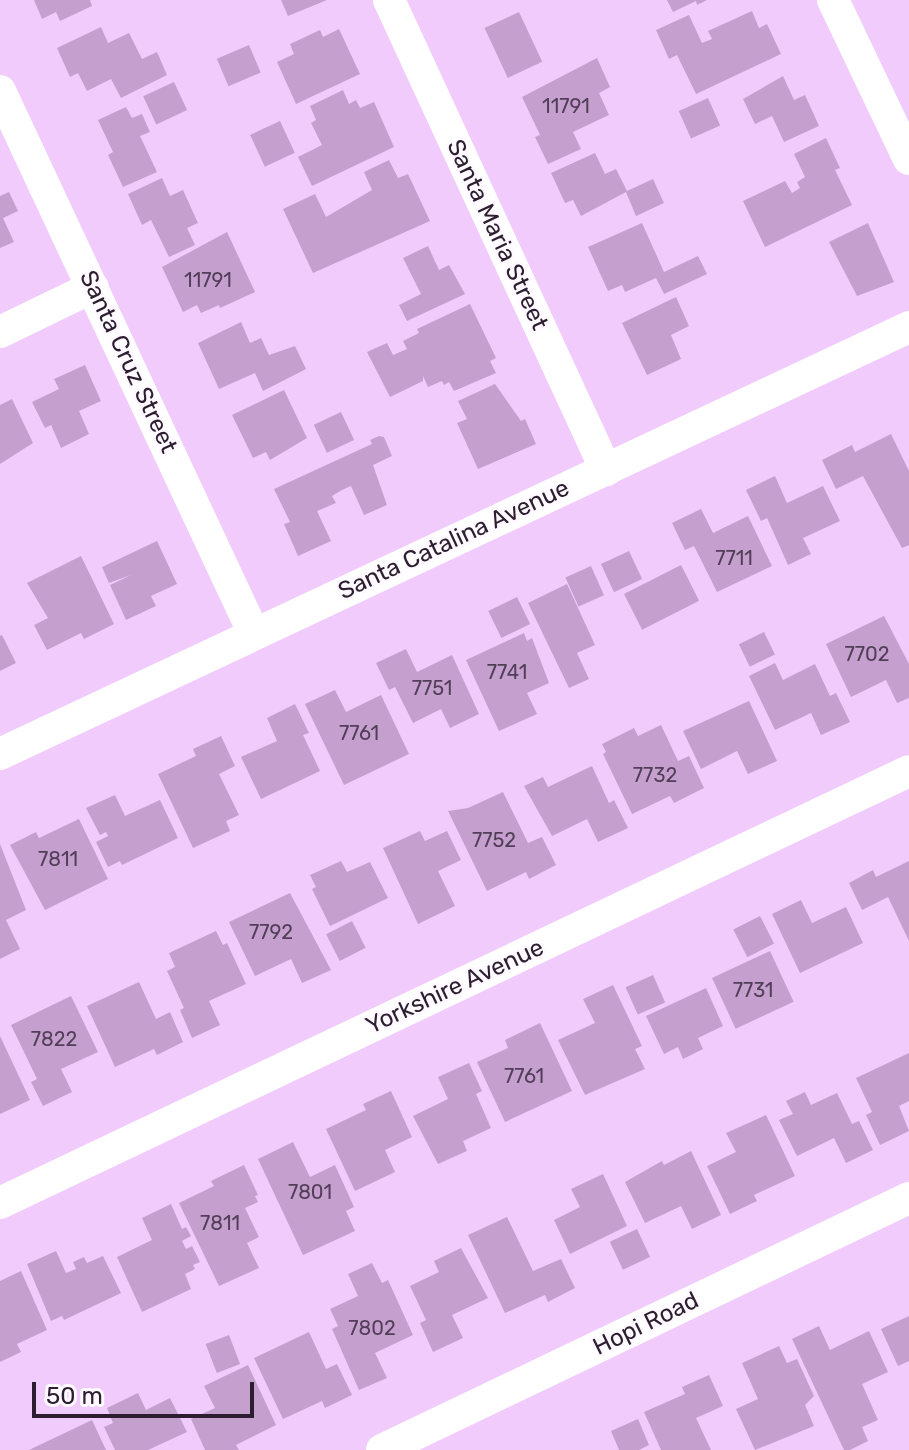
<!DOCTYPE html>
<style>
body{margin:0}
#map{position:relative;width:909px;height:1450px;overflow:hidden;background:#f1cbfb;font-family:Rubik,sans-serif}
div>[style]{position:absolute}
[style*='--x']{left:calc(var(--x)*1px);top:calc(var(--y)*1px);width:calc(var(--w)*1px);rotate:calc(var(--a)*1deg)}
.building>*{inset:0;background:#c5a0cf;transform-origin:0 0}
.minor>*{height:32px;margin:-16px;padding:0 16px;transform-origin:16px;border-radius:16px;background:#fff}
span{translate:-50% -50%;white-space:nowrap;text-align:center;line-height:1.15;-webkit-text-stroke:6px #fefaff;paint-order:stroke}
.number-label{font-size:20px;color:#523e58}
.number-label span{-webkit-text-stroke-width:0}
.street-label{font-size:24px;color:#2c1e30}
.scale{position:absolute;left:32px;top:1382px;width:222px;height:36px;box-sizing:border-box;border:4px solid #2c1e30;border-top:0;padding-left:10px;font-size:24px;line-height:28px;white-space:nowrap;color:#2c1e30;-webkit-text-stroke:6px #fefaff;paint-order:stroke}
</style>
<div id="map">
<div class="building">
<i style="clip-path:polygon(34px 0,90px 0,92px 6px,60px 21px,56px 12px,42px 19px)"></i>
<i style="clip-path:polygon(281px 0,327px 0,288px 16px)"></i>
<i style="clip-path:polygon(667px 0,707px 0,697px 5px,696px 1px,673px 12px)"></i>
<i style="clip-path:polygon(752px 11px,759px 28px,767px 24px,781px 54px,696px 94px,677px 55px,669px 59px,656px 30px,689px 15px,702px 43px,712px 39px,708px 31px)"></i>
<i style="left:519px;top:12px;width:55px;height:38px;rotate:65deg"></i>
<i style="clip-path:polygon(101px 27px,108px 43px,129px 33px,142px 59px,157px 52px,167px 75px,121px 98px,111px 79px,87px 91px,78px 73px,70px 77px,57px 48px)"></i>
<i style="clip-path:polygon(339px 29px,360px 74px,296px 104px,277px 62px,294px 54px,290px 44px,320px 30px,323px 37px)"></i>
<i style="left:249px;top:45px;width:30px;height:35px;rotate:67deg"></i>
<i style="clip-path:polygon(597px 58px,610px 87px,599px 93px,609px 115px,573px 132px,581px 149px,548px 164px,535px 137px,540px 135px,522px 97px)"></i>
<i style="clip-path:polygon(783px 76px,794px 100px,805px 95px,819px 126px,784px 142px,772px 116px,755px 124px,743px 99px)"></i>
<i style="left:174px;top:82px;width:31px;height:34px;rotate:65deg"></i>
<i style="clip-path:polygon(343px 90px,349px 104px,356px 100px,360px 108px,374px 102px,394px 147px,312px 186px,298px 157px,322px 145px,311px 123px,316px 120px,310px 106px)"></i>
<i style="left:708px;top:98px;width:30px;height:32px;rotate:66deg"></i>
<i style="clip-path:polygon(126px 107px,132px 118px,142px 114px,150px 132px,140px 136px,157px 172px,123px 187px,108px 155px,113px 152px,98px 120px)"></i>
<i style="left:280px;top:121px;width:35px;height:33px;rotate:65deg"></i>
<i style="clip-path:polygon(826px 138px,840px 168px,835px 170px,852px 205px,765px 247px,743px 201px,785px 181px,792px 193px,800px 188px,797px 182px,805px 177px,794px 154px)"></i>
<i style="clip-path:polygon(595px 153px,605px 174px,616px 169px,627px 191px,653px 179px,664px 203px,636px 216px,626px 192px,581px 216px,573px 200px,565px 203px,551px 173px)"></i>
<i style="clip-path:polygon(389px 160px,398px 178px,408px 174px,430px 221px,313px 273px,283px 209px,315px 194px,326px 217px,372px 190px,364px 172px)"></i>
<i style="clip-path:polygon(162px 178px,170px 196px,183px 190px,198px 223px,187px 228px,195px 245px,169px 257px,151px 220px,142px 225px,128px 194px)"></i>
<i style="clip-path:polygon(9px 192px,18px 211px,3px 218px,14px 242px,0 248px,0 196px)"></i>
<i style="clip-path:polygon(642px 223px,664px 272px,698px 256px,707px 274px,664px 294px,656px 278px,625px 292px,622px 285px,608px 291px,588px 247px)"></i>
<i style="clip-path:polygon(868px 223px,894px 282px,857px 296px,829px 242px)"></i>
<i style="clip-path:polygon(227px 232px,255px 292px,220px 308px,219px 305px,201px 313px,197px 305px,183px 312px,162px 267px)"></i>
<i style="clip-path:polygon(428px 246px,439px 270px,449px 265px,465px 294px,407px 321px,399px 305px,421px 294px,403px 258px)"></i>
<i style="clip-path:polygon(676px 297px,689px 326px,671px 335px,681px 359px,647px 375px,622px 323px)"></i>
<i style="clip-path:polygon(470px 304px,496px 358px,490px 361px,496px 373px,454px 391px,449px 382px,444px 385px,442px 381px,428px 387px,423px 376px,423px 381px,390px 397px,367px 352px,387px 343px,393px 355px,407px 349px,403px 341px,419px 333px,417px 329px)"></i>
<i style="clip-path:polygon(241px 322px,250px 343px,261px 338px,269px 355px,295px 346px,306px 369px,263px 391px,255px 373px,219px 389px,198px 343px)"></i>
<i style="clip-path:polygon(85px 365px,101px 401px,79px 411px,89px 434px,61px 448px,51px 425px,45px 428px,32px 402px,59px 389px,54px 379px)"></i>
<i style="clip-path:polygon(495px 384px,521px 421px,525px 419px,536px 444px,478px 469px,457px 423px,467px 419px,458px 401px)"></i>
<i style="clip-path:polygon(284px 390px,307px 438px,270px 460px,266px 452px,253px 458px,232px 415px)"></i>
<i style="clip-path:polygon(12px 399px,33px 443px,0 464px,0 405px)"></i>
<i style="left:341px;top:412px;width:31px;height:30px;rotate:65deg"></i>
<i style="clip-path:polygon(891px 434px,909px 471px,909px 545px,902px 548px,863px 476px,836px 489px,822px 460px,852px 445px,855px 452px)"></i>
<i style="clip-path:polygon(379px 436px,384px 437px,392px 456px,373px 465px,387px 505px,364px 515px,351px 486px,342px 490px,332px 496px,336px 503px,317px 511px,331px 541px,298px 556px,284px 524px,290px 522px,274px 489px,372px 444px,370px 440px)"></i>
<i style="clip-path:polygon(775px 476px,787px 503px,823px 486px,840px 521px,803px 538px,811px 554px,788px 565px,767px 518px,761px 521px,746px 490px)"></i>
<i style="clip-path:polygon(701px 509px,713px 533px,748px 516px,772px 566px,717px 592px,694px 546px,685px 550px,672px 523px)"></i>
<i style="clip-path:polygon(157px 541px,177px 584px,151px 596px,156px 606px,126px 620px,110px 585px,131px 575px,109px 583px,102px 567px)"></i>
<i style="left:629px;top:551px;width:31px;height:31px;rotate:65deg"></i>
<i style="clip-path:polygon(81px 556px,114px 624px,84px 639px,81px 633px,47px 650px,34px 625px,48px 618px,27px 583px)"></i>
<i style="left:681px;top:565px;width:40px;height:64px;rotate:63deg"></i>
<i style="left:591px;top:566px;width:32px;height:28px;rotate:66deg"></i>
<i style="clip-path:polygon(567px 584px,595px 645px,577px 653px,589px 679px,569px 688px,528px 603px)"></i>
<i style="left:517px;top:597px;width:30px;height:32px;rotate:64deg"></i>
<i style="clip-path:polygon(884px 616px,909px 664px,909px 698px,897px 703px,886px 680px,851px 697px,826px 644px)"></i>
<i style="left:764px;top:632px;width:25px;height:28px;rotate:64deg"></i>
<i style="clip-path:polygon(524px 633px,527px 641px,532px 638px,549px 683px,527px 693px,537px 714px,499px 731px,466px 660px)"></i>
<i style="clip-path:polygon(2px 635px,16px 663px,0 671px,0 636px)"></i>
<i style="clip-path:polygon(406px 649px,417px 672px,452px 655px,479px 714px,450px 728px,441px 709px,413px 723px,395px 687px,389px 690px,376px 663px)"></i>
<i style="clip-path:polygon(775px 663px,783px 680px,815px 664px,830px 696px,836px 693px,850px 722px,821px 735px,811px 713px,775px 730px,749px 676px)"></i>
<i style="clip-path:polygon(335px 690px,346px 712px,381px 695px,409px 754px,344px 785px,305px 704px)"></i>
<i style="clip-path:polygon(749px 701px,777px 761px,748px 774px,737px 751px,701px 769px,683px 731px)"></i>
<i style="clip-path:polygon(295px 704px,309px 733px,303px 735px,320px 771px,261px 799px,241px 757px,277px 741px,267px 718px)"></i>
<i style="clip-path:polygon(661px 725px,678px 761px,689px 756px,704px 788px,674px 803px,670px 796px,632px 814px,603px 754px,606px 752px,602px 744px,634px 728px,638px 736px)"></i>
<i style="clip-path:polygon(221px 736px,235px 766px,219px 774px,239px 815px,226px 821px,230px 831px,193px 848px,158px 774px,196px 756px,193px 749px)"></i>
<i style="clip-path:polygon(592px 766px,609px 803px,614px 800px,628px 828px,598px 842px,587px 819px,552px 836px,524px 786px,543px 777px,548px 787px)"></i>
<i style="clip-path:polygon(503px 792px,528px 843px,542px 837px,556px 865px,529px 879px,526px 872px,487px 891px,448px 811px,468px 808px)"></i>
<i style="clip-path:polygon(115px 795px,125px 816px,160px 800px,178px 838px,122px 865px,120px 861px,108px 867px,96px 842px,108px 836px,106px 832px,100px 835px,86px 808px)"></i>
<i style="clip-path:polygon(79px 819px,108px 879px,45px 910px,10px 845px,36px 832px,39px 838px)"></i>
<i style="clip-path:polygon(420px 831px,425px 841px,447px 831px,461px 860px,438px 871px,455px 906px,418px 924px,383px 848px)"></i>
<i style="clip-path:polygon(0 844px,26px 910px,6px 920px,20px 949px,0 959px)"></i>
<i style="clip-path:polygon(341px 861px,347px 872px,370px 862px,388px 898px,330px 926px,312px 889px,316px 887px,310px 875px)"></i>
<i style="clip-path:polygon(909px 861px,909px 941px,888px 897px,862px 910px,849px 883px,873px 870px,876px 877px)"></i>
<i style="clip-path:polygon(290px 893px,331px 970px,302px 983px,291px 959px,255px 976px,229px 922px)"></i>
<i style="clip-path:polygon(801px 900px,812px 923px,846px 907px,863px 943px,800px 973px,772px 914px)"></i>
<i style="left:760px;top:916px;width:31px;height:30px;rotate:63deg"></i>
<i style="left:352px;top:921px;width:30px;height:29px;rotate:63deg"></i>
<i style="clip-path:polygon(216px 931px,223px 945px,227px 943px,246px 984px,209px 1001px,220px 1025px,192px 1038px,180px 1010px,184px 1008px,167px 971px,175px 967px,169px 953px)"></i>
<i style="left:770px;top:951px;width:56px;height:64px;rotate:65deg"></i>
<i style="left:653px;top:975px;width:30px;height:30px;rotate:66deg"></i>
<i style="clip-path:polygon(139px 982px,156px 1019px,170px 1012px,183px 1042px,157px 1055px,154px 1049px,115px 1067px,87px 1006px)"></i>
<i style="clip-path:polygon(613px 985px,642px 1046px,635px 1049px,645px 1069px,585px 1095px,558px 1040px,595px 1023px,583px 999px)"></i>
<i style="clip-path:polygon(706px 988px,723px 1026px,698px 1038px,703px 1049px,683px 1059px,678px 1047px,664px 1054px,646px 1016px)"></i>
<i style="clip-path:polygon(71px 996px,98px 1052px,61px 1069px,72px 1092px,43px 1106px,31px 1082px,37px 1079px,11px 1025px)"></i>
<i style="clip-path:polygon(540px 1023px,572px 1091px,505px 1122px,477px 1062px,508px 1048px,505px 1040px)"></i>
<i style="clip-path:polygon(0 1036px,30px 1100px,0 1114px)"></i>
<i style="clip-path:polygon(909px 1053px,909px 1101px,899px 1106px,909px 1131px,880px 1145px,866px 1115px,872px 1112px,856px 1078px)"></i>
<i style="clip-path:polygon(469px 1063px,482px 1091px,476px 1094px,491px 1128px,463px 1141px,467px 1151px,438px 1164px,413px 1116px,448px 1099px,438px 1077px)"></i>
<i style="clip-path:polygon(391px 1091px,412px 1137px,385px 1150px,395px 1172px,355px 1191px,326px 1129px,366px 1110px,363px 1104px)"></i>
<i style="clip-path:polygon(805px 1092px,811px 1105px,837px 1093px,852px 1124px,859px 1121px,873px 1150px,846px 1163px,834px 1138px,797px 1156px,779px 1120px,793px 1114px,786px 1101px)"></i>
<i style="clip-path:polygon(766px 1115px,795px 1176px,754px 1195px,757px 1201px,730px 1214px,707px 1166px,736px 1152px,726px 1133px)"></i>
<i style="clip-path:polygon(293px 1142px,310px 1177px,335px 1165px,354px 1207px,346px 1211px,355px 1231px,303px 1255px,258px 1159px)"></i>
<i style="clip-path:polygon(691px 1151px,721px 1215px,692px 1229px,681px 1206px,645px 1223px,625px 1182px,662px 1161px,664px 1165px)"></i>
<i style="clip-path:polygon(244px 1165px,258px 1195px,255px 1196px,258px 1202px,245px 1208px,259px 1237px,247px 1243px,259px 1268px,219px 1286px,179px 1203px,214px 1186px,211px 1181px)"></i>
<i style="clip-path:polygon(603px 1174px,627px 1226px,570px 1254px,554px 1220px,580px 1207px,571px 1189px)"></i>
<i style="clip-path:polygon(171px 1204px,182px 1229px,186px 1227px,191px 1236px,182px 1241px,186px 1249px,192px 1246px,200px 1262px,193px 1265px,195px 1269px,185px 1274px,191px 1289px,142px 1312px,117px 1257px,152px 1240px,142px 1218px)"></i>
<i style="clip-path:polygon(507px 1217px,533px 1271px,561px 1259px,575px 1288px,548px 1302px,545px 1295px,505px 1313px,468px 1235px)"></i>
<i style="left:637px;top:1229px;width:31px;height:30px;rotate:65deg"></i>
<i style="clip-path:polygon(461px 1248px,488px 1298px,452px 1315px,463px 1338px,433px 1352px,420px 1323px,426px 1320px,410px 1286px,439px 1272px,434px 1261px)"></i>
<i style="clip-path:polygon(56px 1251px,66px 1273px,76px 1269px,73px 1262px,84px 1257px,87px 1263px,103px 1256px,121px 1293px,64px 1320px,62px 1316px,51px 1321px,27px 1264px)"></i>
<i style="clip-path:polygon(372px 1263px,382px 1283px,388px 1280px,413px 1335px,375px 1353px,387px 1378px,359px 1390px,332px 1329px,338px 1326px,330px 1309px,358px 1296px,348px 1274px)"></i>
<i style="clip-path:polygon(21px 1271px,47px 1330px,17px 1344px,21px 1352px,0 1362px,0 1281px)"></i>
<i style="clip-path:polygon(909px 1316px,909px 1361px,898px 1366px,881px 1329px)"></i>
<i style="clip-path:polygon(819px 1326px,830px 1350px,869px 1331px,888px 1372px,862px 1384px,878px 1420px,862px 1427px,868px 1441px,850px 1450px,844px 1450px,792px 1339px)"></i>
<i style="clip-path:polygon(309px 1332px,326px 1369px,337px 1364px,352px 1395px,325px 1408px,322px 1401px,283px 1419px,254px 1358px)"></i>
<i style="left:229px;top:1335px;width:31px;height:25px;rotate:69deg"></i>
<i style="clip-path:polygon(779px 1346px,787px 1363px,797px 1359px,814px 1396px,805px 1405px,814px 1426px,755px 1450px,736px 1409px,758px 1399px,742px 1363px)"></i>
<i style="clip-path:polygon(248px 1365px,276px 1425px,236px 1445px,239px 1450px,205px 1450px,191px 1419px,215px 1408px,204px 1386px)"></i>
<i style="clip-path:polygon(709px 1375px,723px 1406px,696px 1418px,711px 1450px,661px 1450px,644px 1412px,685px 1394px,682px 1387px)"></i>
<i style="clip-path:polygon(138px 1393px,146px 1410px,170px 1398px,187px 1432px,148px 1450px,115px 1450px,104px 1427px,113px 1423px,107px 1408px)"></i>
<i style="clip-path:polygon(638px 1419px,649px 1445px,639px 1450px,619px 1450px,611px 1431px)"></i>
<i style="clip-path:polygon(92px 1420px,106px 1450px,29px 1450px)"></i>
</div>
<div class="minor">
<i style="--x:389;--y:0;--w:518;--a:65.22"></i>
<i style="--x:833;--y:0;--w:176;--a:64.5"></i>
<i style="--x:0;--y:91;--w:599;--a:64.93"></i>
<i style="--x:0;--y:332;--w:103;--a:-25.8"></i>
<i style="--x:0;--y:754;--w:1004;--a:-25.16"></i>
<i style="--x:0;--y:1203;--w:1006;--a:-25.42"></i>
<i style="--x:382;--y:1450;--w:584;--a:-25.56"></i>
</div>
<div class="number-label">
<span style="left:566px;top:106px">11791</span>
<span style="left:208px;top:280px">11791</span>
<span style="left:734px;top:558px">7711</span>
<span style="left:867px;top:654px">7702</span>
<span style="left:507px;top:672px">7741</span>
<span style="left:432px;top:688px">7751</span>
<span style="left:359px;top:733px">7761</span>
<span style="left:655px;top:775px">7732</span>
<span style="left:494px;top:840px">7752</span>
<span style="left:58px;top:859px">7811</span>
<span style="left:271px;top:932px">7792</span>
<span style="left:753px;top:990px">7731</span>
<span style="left:54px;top:1039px">7822</span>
<span style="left:524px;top:1076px">7761</span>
<span style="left:310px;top:1192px">7801</span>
<span style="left:220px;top:1223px">7811</span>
<span style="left:372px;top:1328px">7802</span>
</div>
<div class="street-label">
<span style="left:497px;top:235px;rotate:65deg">Santa Maria Street</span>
<span style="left:128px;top:362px;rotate:65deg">Santa Cruz Street</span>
<span style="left:454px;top:540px;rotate:-25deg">Santa Catalina Avenue</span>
<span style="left:455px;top:987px;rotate:-25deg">Yorkshire Avenue</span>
<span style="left:646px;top:1324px;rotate:-26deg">Hopi Road</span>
</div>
<div class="scale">50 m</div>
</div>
